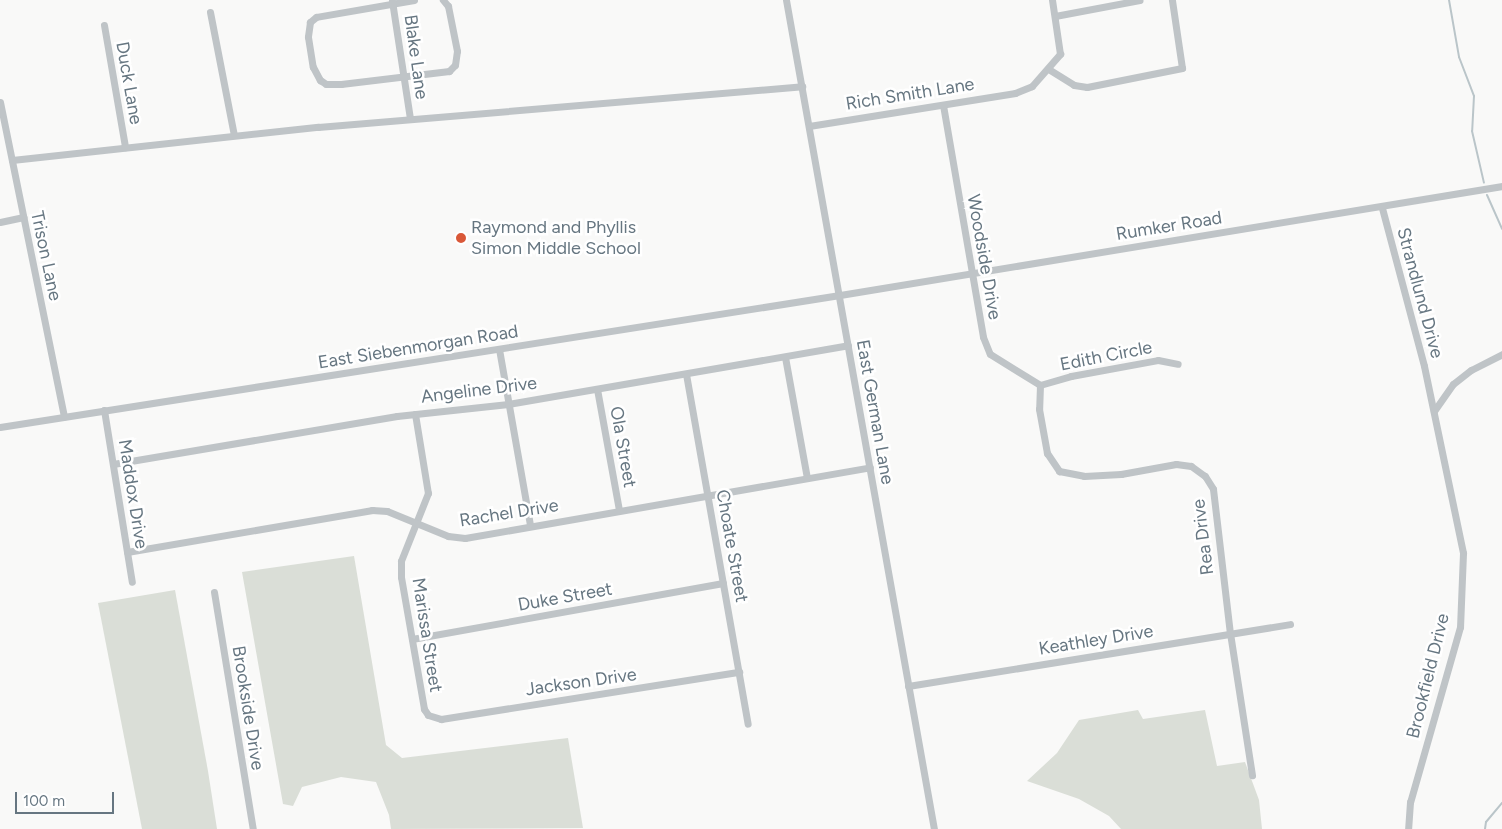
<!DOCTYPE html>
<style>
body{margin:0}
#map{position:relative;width:1502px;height:829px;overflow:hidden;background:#f9f9f8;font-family:Figtree,sans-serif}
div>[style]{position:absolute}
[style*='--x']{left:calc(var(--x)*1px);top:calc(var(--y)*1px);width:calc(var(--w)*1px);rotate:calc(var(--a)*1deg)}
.green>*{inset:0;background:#daded7}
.stream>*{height:2px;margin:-1px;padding:0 1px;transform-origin:1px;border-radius:1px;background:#bac5c9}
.minor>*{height:7px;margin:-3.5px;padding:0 3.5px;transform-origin:3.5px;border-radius:3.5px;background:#bfc4c7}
.dots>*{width:14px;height:14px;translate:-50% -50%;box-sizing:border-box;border:2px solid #fff;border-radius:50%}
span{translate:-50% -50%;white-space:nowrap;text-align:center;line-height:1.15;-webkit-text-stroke:5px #fff;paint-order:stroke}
.street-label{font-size:18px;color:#667681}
.poi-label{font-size:18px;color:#667681}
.left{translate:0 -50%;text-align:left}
.scale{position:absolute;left:15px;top:792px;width:99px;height:22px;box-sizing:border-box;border:2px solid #667681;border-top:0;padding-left:6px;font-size:15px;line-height:18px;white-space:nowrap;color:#667681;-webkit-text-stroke:4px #fff;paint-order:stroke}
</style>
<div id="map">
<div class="green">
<i style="clip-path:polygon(354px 556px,386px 745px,402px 758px,568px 738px,583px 828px,391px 829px,389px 815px,376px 782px,341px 777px,302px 787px,293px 806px,283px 804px,242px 572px)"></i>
<i style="clip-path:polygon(175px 590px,208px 771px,217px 829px,142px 829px,98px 603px)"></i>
<i style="clip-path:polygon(1138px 710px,1143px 719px,1205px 710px,1217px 766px,1245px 762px,1259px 800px,1262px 829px,1121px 829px,1109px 816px,1079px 799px,1027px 781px,1057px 753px,1079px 720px)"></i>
</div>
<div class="stream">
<i style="--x:1449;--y:0;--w:58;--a:80"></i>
<i style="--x:1459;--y:57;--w:42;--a:69"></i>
<i style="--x:1474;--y:96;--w:35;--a:93"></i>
<i style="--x:1472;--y:131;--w:53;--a:77"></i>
<i style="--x:1487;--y:195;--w:37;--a:66"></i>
<i style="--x:1485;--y:829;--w:7;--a:-82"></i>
<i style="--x:1486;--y:822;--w:25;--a:-50"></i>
</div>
<div class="minor">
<i style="--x:414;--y:0;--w:99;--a:170.2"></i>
<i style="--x:316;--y:17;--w:8;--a:140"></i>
<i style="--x:310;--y:22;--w:15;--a:98"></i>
<i style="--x:308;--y:37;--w:30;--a:81"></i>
<i style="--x:313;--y:67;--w:15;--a:62"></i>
<i style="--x:320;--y:80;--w:7;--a:34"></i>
<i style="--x:326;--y:84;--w:15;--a:0"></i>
<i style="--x:341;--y:84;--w:109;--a:-6.9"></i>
<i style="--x:449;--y:71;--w:8;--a:-45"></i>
<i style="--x:455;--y:65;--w:14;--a:-82"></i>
<i style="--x:457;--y:51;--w:46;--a:-101.3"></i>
<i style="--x:448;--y:6;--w:8;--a:-130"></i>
<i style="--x:786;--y:0;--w:842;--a:79.88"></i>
<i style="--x:392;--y:1;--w:119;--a:81.3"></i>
<i style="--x:210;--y:12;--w:125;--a:79"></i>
<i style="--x:1055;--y:16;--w:86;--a:-10.7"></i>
<i style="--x:104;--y:25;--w:124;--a:80.2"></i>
<i style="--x:1050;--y:70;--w:28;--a:32"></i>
<i style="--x:1074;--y:85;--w:13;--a:9"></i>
<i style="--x:1087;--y:87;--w:97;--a:-11.3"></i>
<i style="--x:1182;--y:68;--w:69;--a:-98.4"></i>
<i style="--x:0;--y:102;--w:321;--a:78.5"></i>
<i style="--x:943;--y:105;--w:235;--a:80.2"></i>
<i style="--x:983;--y:337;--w:18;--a:68"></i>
<i style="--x:990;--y:354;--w:59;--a:31.8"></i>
<i style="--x:809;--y:126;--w:209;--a:-9.1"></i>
<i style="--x:1015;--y:93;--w:18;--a:-22"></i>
<i style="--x:1032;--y:86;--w:43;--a:-48.8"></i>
<i style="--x:1060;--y:54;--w:55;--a:-98.4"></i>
<i style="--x:12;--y:160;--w:308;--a:-6.2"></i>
<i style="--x:318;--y:127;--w:486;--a:-4.8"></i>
<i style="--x:1382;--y:208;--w:163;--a:75.1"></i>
<i style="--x:1424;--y:366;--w:191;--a:78.2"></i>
<i style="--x:1463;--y:553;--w:74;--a:92.3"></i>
<i style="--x:1460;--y:627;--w:182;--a:105.9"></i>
<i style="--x:1410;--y:802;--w:27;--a:94"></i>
<i style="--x:0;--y:222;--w:24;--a:-12"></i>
<i style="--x:499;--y:349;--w:179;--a:80"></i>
<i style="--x:785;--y:357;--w:123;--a:79.7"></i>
<i style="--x:686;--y:374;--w:355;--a:80"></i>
<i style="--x:1040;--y:385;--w:24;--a:92"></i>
<i style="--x:1039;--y:409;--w:45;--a:79.7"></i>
<i style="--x:1047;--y:453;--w:22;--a:56"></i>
<i style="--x:1059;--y:471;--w:25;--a:11"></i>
<i style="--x:1084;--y:476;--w:37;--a:-3"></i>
<i style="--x:1121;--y:474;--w:56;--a:-10.3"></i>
<i style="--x:1176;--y:464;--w:15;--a:8"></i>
<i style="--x:1191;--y:466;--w:17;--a:36"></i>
<i style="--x:1205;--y:476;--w:15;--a:58"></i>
<i style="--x:1213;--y:489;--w:145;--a:83.3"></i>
<i style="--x:1230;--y:633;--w:144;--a:81.2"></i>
<i style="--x:1040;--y:385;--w:32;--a:-16"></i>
<i style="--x:1071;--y:376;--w:88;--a:-10.4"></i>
<i style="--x:1158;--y:360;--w:20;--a:11"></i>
<i style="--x:597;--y:389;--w:123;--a:79.7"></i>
<i style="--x:104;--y:410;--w:174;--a:80.8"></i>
<i style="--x:1434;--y:411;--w:33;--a:-55"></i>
<i style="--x:1453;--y:384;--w:23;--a:-38"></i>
<i style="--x:1471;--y:370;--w:35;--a:-27"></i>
<i style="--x:415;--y:414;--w:80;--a:80.7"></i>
<i style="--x:428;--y:493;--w:73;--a:111.7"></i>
<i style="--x:401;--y:561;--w:16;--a:90"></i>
<i style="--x:401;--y:577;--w:134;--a:80.1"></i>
<i style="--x:424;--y:709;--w:7;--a:56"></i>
<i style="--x:428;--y:715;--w:14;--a:17"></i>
<i style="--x:441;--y:719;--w:302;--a:-9"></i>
<i style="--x:0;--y:427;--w:850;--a:-8.93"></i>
<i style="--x:840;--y:295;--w:671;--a:-9.35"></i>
<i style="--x:113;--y:464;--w:288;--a:-9.6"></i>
<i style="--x:397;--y:416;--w:112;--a:-6.2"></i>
<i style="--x:508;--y:404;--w:345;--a:-9.8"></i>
<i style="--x:127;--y:552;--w:249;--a:-9.7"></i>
<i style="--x:372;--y:510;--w:15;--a:4"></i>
<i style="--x:387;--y:511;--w:66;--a:22.3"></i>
<i style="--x:448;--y:536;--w:17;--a:7"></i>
<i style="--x:465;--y:538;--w:411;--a:-9.9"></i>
<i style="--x:214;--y:592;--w:240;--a:80.7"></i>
<i style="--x:412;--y:639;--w:316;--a:-10.2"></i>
<i style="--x:908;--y:686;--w:387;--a:-9.2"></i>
</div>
<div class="dots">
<i style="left:461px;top:238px;background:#d95838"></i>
</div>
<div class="street-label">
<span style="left:416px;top:57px;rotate:82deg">Blake Lane</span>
<span style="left:129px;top:83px;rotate:80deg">Duck Lane</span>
<span style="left:910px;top:94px;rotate:-9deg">Rich Smith Lane</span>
<span style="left:1169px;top:226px;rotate:-9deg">Rumker Road</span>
<span style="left:46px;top:256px;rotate:78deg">Trison Lane</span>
<span style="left:984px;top:257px;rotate:80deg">Woodside Drive</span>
<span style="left:1420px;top:293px;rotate:75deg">Strandlund Drive</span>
<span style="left:418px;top:347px;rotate:-9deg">East Siebenmorgan Road</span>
<span style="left:1106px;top:356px;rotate:-11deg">Edith Circle</span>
<span style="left:479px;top:390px;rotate:-7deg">Angeline Drive</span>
<span style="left:875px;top:412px;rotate:80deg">East German Lane</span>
<span style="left:623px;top:447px;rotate:80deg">Ola Street</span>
<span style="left:133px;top:494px;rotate:81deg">Maddox Drive</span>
<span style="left:509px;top:513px;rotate:-9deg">Rachel Drive</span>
<span style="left:1203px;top:537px;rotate:-97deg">Rea Drive</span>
<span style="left:732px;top:546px;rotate:80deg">Choate Street</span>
<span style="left:565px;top:597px;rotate:-10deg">Duke Street</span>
<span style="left:427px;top:635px;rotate:81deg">Marissa Street</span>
<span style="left:1096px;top:640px;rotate:-9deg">Keathley Drive</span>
<span style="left:1428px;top:676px;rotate:-76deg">Brookfield Drive</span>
<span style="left:581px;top:682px;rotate:-8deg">Jackson Drive</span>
<span style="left:248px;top:708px;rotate:81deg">Brookside Drive</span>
</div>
<div class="poi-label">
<span class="left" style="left:471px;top:238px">Raymond and Phyllis<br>Simon Middle School</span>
</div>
<div class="scale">100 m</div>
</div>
